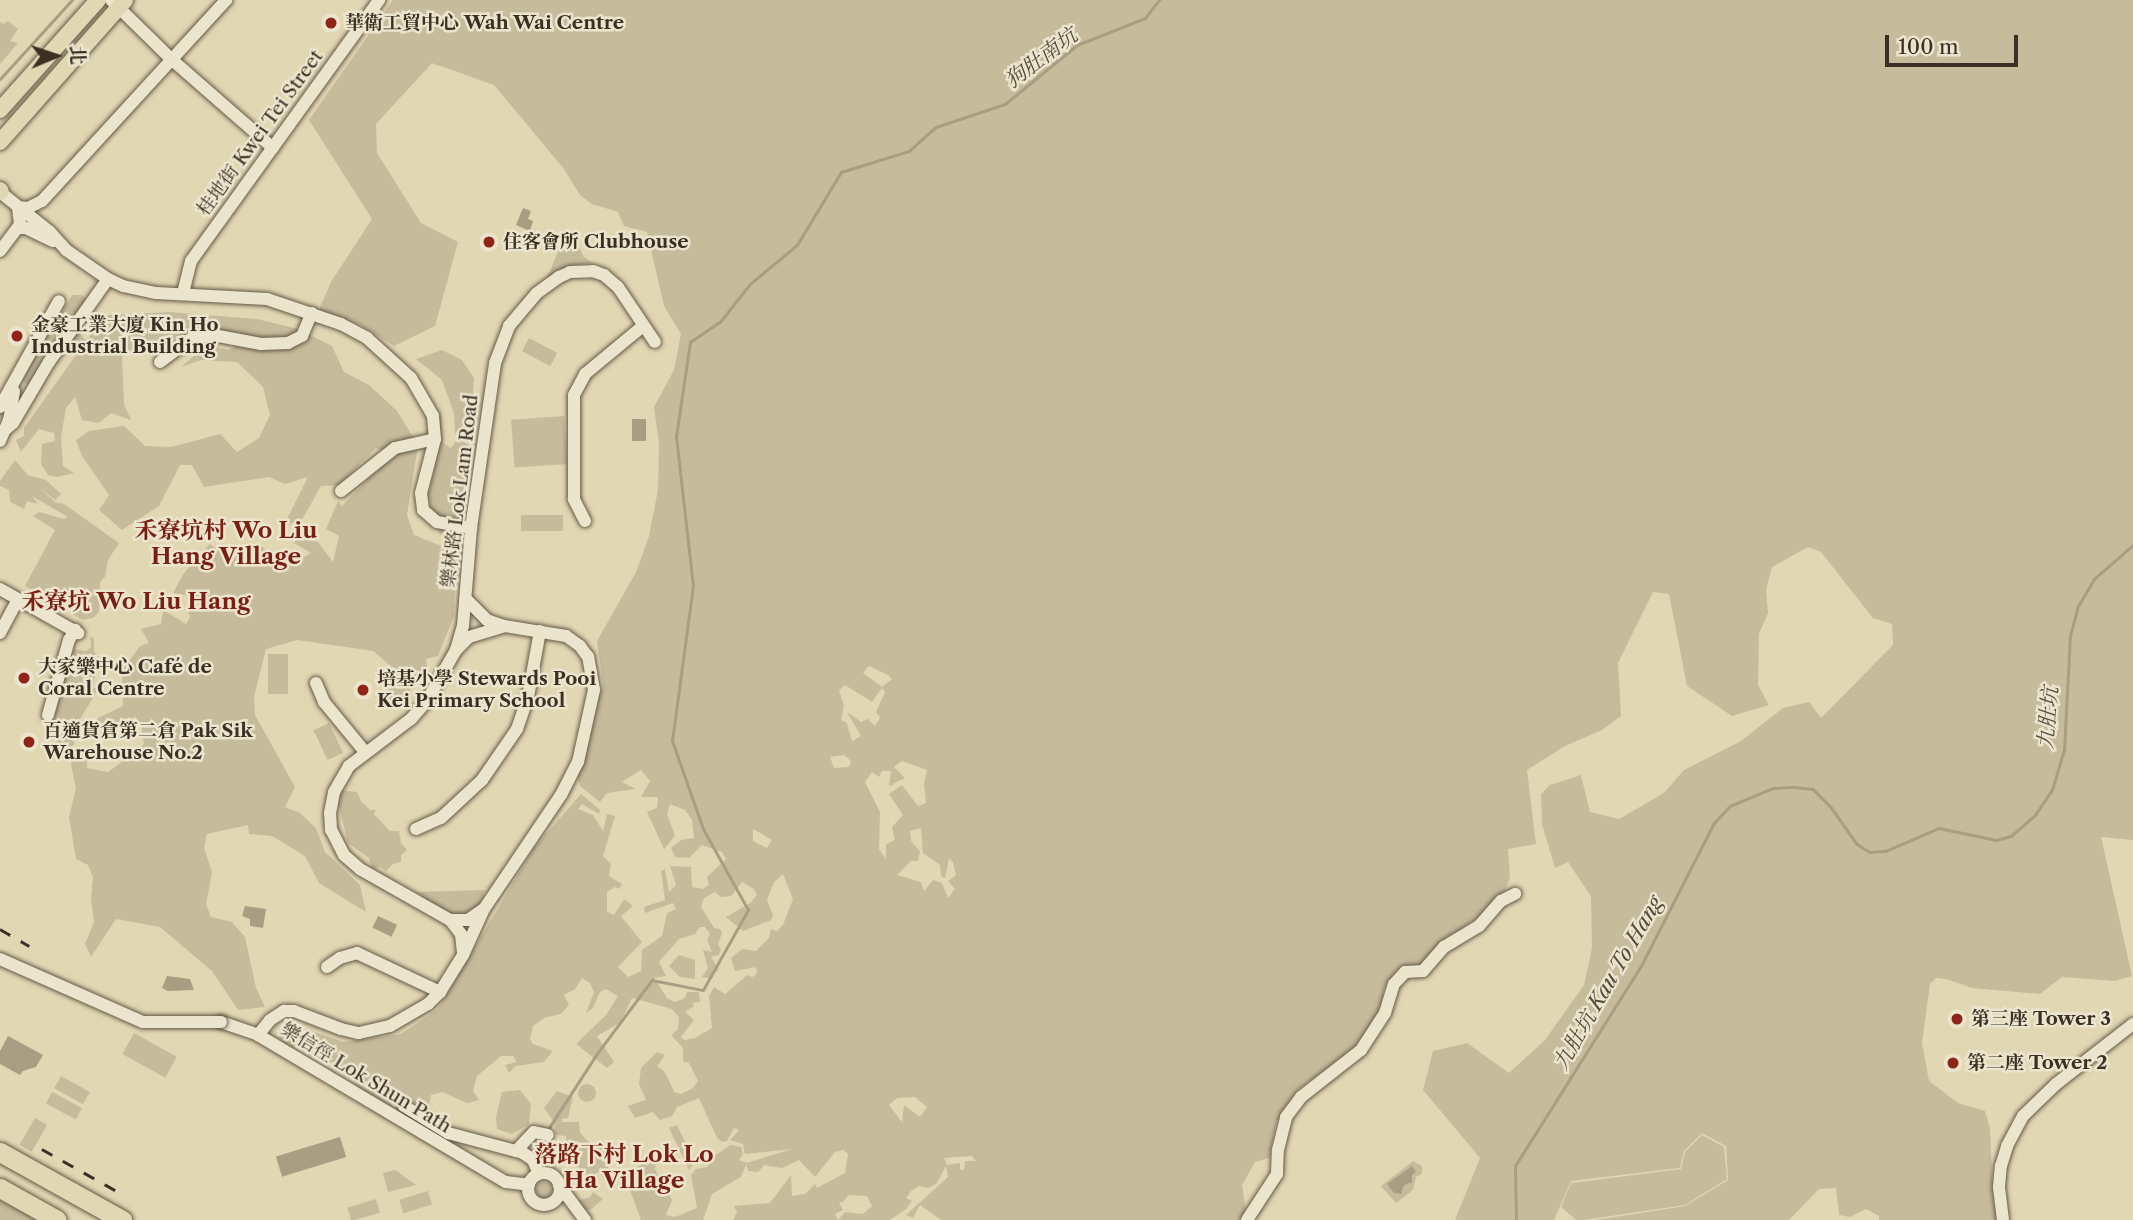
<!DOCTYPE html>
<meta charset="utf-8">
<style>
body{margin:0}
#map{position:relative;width:2133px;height:1220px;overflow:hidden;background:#e2d7b3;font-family:"Libre Caslon Text","Noto Serif TC",serif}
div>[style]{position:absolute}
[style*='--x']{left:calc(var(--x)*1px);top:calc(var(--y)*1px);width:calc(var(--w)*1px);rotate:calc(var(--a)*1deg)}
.green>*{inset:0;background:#c6bb9b;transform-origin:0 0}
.round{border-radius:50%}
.water>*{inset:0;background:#a99e82;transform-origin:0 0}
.stream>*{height:2.5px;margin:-1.25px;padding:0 1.25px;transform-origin:1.25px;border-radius:1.25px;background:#a99e82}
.roads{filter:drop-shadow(0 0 2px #655a47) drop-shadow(0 0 2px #655a47)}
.minor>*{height:12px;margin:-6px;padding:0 6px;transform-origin:6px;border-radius:6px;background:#ece5ce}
.minor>.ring{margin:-6px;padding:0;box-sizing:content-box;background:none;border:12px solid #ece5ce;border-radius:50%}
.major>*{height:16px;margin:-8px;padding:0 8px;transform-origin:8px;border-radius:8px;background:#e2d7b3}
.highway>*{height:19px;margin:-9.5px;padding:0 9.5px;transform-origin:9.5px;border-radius:9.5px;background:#e2d7b3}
.rail>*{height:2.5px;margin-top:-1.25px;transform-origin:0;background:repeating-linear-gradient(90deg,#3b3023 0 12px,transparent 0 24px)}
.bridges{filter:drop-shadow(0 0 2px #655a47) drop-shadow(0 0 2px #655a47)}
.minor-bridge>*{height:12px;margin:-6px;padding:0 6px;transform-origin:6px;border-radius:6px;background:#ece5ce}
.dots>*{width:19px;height:19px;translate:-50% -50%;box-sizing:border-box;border:4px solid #ece5ce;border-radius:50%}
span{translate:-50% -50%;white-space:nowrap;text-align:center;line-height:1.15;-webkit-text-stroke:5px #ece5ce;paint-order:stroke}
.poi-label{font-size:19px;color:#3b3023;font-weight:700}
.left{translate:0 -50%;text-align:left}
.street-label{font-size:19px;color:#3b3023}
.water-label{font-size:21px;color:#564c3b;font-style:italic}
.quarter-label{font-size:23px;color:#7a1f14;font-weight:700}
.north{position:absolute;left:21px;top:21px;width:70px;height:70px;-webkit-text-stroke:5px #ece5ce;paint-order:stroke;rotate:88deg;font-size:19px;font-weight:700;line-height:28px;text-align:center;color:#3b3023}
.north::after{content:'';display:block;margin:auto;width:24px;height:32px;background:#3b3023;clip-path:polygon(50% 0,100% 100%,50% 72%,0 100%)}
.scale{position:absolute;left:1885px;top:35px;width:133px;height:32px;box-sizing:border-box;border:4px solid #3b3023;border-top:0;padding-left:9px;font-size:21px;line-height:24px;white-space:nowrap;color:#3b3023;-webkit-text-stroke:5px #ece5ce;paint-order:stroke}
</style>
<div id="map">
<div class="green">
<i style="clip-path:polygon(evenodd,393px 0,2133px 0,2133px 840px,2101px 837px,2132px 976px,2115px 981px,2062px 977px,2040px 994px,1972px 988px,1946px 979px,1936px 978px,1930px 984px,1922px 1043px,1929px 1081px,1958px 1103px,1985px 1111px,1990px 1129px,1993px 1198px,1997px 1220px,1879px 1220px,1879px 1216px,1866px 1209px,1850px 1217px,1839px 1215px,1836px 1188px,1819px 1189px,1789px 1220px,1595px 1220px,1685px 1206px,1728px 1180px,1726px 1146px,1702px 1133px,1684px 1151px,1680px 1168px,1571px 1181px,1554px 1220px,1455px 1220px,1480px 1158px,1423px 1090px,1433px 1051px,1467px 1043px,1509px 1073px,1545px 1040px,1584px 985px,1592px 948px,1591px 896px,1568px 862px,1555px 868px,1542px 824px,1541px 794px,1550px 785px,1581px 775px,1590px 812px,1619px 819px,1664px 793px,1684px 770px,1741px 741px,1783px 708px,1809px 702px,1821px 718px,1893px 645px,1892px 624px,1873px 618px,1821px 552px,1808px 547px,1772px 567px,1766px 590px,1768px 613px,1759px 634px,1758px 685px,1769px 705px,1732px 716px,1687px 686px,1669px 594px,1653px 592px,1618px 663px,1621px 716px,1602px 730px,1565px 746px,1527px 770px,1536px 844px,1508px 849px,1510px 877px,1505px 891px,1484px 913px,1439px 944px,1421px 968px,1398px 969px,1384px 989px,1380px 1012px,1354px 1049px,1298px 1089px,1276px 1123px,1269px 1158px,1255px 1162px,1242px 1185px,1246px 1213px,1243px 1220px,941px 1220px,920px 1205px,913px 1218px,906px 1215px,948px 1177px,946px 1166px,936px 1184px,928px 1188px,919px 1186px,911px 1191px,906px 1198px,912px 1201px,906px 1209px,890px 1220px,733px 1220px,737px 1212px,734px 1206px,770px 1203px,791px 1175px,792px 1196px,805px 1194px,815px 1184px,817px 1188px,845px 1173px,848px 1154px,843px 1150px,835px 1152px,815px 1177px,799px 1160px,782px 1168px,764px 1165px,758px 1172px,748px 1171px,746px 1164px,741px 1177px,712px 1194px,703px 1220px,641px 1220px,627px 1182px,630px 1175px,652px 1153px,657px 1160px,655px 1169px,672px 1200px,666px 1215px,675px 1217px,697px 1208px,691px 1175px,696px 1169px,707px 1167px,714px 1156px,731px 1145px,741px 1147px,743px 1154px,739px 1160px,747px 1163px,792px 1149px,745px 1154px,743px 1144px,730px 1140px,739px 1130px,734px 1128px,727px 1141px,722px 1142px,717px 1138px,699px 1098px,677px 1107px,672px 1116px,660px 1120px,653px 1112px,635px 1118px,628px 1106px,646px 1100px,639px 1084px,641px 1068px,657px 1052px,665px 1055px,657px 1066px,665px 1072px,674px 1092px,681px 1094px,693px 1088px,698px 1081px,689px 1063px,683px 1061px,683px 1048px,671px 1035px,678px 1029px,679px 1017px,672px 1009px,632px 998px,620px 1023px,597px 1036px,614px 1062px,607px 1068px,576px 1044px,606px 1015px,618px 996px,606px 989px,600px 992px,593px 1008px,586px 1013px,594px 992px,590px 983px,582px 978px,575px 989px,564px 995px,569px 1005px,561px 1014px,544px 1018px,533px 1026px,530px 1039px,533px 1044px,553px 1051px,544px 1062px,515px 1066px,509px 1073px,505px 1065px,517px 1062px,513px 1056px,501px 1056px,477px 1076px,473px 1091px,479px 1100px,467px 1103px,442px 1092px,431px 1095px,429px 1105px,422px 1100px,417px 1106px,399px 1093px,388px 1112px,362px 1098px,352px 1076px,301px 1045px,292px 1048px,283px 1043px,276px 1033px,292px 1024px,343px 1042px,401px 1034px,438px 1009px,534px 848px,581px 794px,600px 810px,599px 814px,582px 804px,578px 809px,593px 815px,603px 831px,607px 814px,615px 816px,603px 856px,611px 864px,609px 876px,622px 884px,619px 889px,615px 887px,607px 892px,607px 912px,614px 915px,624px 899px,633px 906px,621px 916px,642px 942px,618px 967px,628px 977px,641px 971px,642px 950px,662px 936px,667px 913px,676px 909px,673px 903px,645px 913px,644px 907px,665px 900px,661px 871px,665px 869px,669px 892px,676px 885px,670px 866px,691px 867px,692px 887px,703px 889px,709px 885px,707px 877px,726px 859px,722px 852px,702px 845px,689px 858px,675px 857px,671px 848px,681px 840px,694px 838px,692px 820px,685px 810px,670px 804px,667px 814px,675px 836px,664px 849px,647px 812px,657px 808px,658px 797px,641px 797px,650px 781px,641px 770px,622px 782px,636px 789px,607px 793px,600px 802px,580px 786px,576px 773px,603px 685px,597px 641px,636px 572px,649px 536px,658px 490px,659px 444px,654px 407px,674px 370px,681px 334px,664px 306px,647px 232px,624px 226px,618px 212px,592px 204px,580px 195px,564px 169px,494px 85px,432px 63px,376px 124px,377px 153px,421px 223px,458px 242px,435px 326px,394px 346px,361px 325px,319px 310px,331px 282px,372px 219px,309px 120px,393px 0,869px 666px,888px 675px,892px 679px,882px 687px,863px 673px,869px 666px,393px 0,845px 685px,872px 702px,882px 688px,885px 692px,876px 712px,880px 718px,875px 726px,868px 719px,861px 722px,847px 712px,861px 736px,852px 741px,847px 723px,841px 720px,844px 706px,839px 690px,845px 685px,393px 0,844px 755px,851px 761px,849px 767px,834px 768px,830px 757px,844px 755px,393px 0,902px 761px,927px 770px,924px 784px,926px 803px,918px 806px,902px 785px,889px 794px,903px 815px,892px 827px,895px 840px,886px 844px,886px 859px,879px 849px,880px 812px,865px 782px,872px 772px,879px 777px,882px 771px,891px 771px,889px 786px,905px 778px,894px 767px,902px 761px,393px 0,921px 828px,923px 853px,940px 865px,941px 876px,945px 878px,949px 858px,953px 862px,956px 875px,948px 881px,955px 889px,948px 898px,942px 883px,933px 880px,924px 891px,921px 882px,897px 875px,911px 861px,918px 861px,920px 851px,911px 841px,910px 831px,921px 828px,393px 0,753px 829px,772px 840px,767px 848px,753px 841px,753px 829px,393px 0,783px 874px,793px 899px,783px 925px,777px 931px,771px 929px,769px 938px,756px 951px,742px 949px,731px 958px,735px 971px,756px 967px,757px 973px,753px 977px,747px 975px,725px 994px,714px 987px,709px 996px,712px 1028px,695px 1038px,684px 1040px,681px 1037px,694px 1020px,685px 1012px,694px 1006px,692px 1003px,700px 1002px,699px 992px,687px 992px,685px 998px,675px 1002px,667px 998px,654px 978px,666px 976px,659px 962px,679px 939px,695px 934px,700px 927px,705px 927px,710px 934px,707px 940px,712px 952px,703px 950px,708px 968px,702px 977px,712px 979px,713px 973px,719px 970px,711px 957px,719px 955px,721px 950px,718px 944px,722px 933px,720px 929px,714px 928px,701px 907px,704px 898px,715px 892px,721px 897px,731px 896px,742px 882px,754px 889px,757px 895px,750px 903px,726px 917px,743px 931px,771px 920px,773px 915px,767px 900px,774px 882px,783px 874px,393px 0,915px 1097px,927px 1107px,920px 1117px,904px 1105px,902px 1122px,889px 1105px,897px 1098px,915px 1097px,393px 0,972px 1156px,976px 1161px,965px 1161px,964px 1170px,960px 1170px,960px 1163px,947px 1165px,944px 1158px,972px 1156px,393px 0,848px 1195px,867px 1196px,872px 1206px,863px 1214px,845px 1212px,838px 1220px,835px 1214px,843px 1210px,839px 1203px,844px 1201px,848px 1195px)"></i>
<i style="clip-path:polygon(8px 21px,18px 29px,10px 41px,18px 43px,0 64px,0 22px,3px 24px)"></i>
<i style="clip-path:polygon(564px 237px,576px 241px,584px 257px,593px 263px,574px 265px,547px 278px)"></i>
<i style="clip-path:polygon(72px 295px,82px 295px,88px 301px,72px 324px,86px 341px,106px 315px,170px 312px,257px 319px,298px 329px,332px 346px,344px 372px,369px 385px,397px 411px,418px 445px,407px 515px,414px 535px,456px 552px,454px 616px,438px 656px,426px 659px,427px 667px,398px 706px,386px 696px,397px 671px,373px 651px,297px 640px,266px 649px,254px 697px,255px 715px,295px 787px,285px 807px,300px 813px,316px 828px,325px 852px,360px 885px,366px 912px,319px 883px,305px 856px,272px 836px,249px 834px,248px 825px,207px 834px,204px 847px,212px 873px,206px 904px,211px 917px,232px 922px,245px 937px,256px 988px,265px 1007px,238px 1010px,212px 971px,160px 927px,116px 919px,91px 957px,85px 944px,94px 922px,91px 899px,93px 877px,88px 865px,76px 859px,69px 817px,76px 789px,71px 764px,78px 752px,87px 754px,87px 768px,108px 772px,126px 759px,127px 747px,136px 752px,144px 744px,141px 724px,134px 716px,126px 735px,112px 738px,90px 722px,123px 706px,122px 671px,140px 646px,149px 643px,141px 629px,161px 624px,163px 610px,186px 624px,190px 617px,187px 608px,190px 602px,202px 612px,204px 605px,190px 596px,173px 593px,184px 573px,210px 544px,232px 562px,243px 547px,261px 546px,272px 555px,279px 549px,296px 562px,311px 553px,294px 543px,297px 538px,318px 542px,333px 562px,339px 536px,326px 529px,338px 501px,342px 506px,391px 455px,376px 448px,339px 485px,321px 486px,303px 518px,283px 527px,308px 477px,285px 484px,269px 477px,204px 487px,192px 465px,180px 465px,159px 506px,122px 530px,99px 510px,109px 495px,82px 456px,76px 440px,89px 431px,124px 426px,145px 446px,171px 447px,220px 434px,237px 452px,259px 438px,270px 415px,263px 387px,237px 362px,201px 360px,181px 367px,207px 345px,228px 350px,239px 345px,212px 341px,198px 330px,122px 355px,124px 404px,131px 420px,111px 413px,99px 423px,82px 420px,75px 397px,66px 408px,61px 437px,63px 466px,74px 473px,57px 477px,48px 475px,41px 464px,42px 444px,55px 441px,54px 433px,39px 429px,21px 452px,16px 440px,24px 436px,24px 428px,76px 355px,48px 356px,29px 386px,21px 380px)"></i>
<i style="left:529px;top:338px;width:32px;height:15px;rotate:28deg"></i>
<i style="clip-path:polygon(442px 350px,462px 360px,474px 378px,472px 416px,455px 434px,454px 413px,442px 380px,416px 359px)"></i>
<i style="clip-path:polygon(432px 402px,441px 415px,443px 443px,451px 448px,457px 439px,473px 447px,459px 519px,440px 535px,428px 495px,439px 448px)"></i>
<i style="left:564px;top:416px;width:48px;height:53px;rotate:86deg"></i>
<i style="clip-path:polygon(15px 460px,28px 475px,46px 480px,61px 494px,55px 500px,39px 487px,55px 502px,64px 504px,119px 543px,108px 560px,105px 577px,100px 582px,99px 612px,93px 618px,83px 620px,25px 586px,55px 530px,33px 516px,39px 512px,64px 519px,68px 517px,32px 496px,38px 504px,27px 501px,24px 509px,10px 502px,9px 490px,0 486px,0 481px)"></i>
<i style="left:563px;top:515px;width:16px;height:42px;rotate:90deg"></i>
<i style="clip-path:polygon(90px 637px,94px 638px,94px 652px,99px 657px,92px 689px,101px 685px,75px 727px,72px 739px,75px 744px,52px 757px,62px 726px,45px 716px,74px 649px,86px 651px,91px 647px)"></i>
<i style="left:268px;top:654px;width:20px;height:40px"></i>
<i style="left:329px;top:723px;width:33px;height:17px;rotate:65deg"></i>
<i style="clip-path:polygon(338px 790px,357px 792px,361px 801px,370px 810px,376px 810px,374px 814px,390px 831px,399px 831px,401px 843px,407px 850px,401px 855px,401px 862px,393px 864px,386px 871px,380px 867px,372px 869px,369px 858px,348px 843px,339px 807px,335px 806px)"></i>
<i style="clip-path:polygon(485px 890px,480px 907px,465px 925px,451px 917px,444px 925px,438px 917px,440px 906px,415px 897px,423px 896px,416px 892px)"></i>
<i style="clip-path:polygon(679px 955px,695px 960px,695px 979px,680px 977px,669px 966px)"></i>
<i style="left:134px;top:1033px;width:49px;height:24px;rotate:29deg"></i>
<i style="left:61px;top:1076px;width:33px;height:14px;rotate:29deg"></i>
<i class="round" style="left:578px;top:1084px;width:18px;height:18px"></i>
<i style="clip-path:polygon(520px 1090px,531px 1104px,529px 1124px,512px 1134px,497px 1129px,496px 1117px,502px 1092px)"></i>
<i style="clip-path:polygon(557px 1091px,573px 1097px,568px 1118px,562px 1119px,562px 1122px,579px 1122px,580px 1133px,590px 1143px,603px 1144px,611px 1179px,608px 1183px,598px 1172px,590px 1179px,566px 1154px,566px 1136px,556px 1135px,554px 1122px,544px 1108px)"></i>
<i style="left:52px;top:1092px;width:34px;height:13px;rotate:28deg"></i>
<i style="left:35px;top:1118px;width:14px;height:31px;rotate:30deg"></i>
<i style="clip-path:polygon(677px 1125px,695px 1162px,689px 1170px,669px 1128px)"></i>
<i style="clip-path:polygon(1702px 1135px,1724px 1147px,1727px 1179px,1685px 1205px,1584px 1220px,1576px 1220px,1561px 1207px,1571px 1183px,1681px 1169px,1685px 1152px)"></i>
<i style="clip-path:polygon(1413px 1161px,1422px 1166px,1422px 1174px,1416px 1177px,1413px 1190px,1396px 1203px,1381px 1186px)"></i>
<i style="clip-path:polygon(395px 1170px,416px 1185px,388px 1192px,383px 1173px)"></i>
<i class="round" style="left:536px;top:1182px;width:16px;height:16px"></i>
<i style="left:428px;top:1191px;width:14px;height:30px;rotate:73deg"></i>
<i style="clip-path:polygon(593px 1192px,603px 1199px,590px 1210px,580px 1209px,575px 1201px,590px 1197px)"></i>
<i style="left:376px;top:1199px;width:14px;height:30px;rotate:73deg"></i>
<i style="clip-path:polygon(0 1200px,36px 1220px,0 1220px)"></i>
</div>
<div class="water">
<i style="clip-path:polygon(523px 208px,531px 211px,528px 219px,533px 221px,530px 231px,516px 225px)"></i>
<i style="left:632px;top:419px;width:14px;height:22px"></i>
<i style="clip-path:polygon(245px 906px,266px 909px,263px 928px,250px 926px,250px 919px,242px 916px)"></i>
<i style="left:378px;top:916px;width:21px;height:13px;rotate:25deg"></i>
<i style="clip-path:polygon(167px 976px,190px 979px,194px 990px,168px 991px,162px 988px)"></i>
<i style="clip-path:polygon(8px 1036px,43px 1055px,36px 1067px,23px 1071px,20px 1075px,0 1064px,0 1051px)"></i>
<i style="left:340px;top:1137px;width:21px;height:67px;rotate:73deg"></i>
<i style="clip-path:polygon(1412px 1166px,1416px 1172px,1412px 1175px,1412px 1182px,1404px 1185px,1401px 1194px,1394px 1193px,1387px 1184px)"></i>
</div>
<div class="stream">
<i style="--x:0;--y:79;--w:107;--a:-47.7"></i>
<i style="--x:547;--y:1131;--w:90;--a:-57.2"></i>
<i style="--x:596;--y:1055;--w:94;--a:-53.3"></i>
<i style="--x:652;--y:980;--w:52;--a:11.1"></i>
<i style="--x:703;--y:990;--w:92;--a:-60.6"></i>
<i style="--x:748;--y:910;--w:93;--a:-119.1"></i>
<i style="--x:703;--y:829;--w:93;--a:-109.4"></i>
<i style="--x:672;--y:741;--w:156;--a:-82.3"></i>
<i style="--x:693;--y:586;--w:150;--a:-96.5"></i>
<i style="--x:676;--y:437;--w:96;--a:-81.6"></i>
<i style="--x:690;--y:342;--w:36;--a:-34"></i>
<i style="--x:720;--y:322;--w:48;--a:-51.7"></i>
<i style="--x:750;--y:284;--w:61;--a:-39.7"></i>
<i style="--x:797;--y:245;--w:85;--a:-58.9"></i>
<i style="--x:841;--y:172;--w:71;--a:-17.2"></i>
<i style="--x:909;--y:151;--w:36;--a:-42"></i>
<i style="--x:936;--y:127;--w:73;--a:-18.4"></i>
<i style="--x:1005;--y:104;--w:93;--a:-39.3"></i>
<i style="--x:1077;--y:45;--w:73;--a:-21.7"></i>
<i style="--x:1145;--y:18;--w:23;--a:-52"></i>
<i style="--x:531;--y:1154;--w:18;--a:-56"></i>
<i style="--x:1516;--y:1220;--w:54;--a:-91.1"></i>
<i style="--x:1515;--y:1166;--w:236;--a:-57.8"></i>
<i style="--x:1641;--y:966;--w:161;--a:-63"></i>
<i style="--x:1714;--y:823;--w:23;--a:-47"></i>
<i style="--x:1730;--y:806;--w:47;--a:-22.7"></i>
<i style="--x:1773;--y:788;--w:21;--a:-3"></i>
<i style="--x:1794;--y:787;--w:19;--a:6"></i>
<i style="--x:1813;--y:789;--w:25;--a:45"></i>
<i style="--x:1831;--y:807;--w:45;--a:54.9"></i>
<i style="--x:1857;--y:844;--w:15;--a:32"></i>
<i style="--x:1870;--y:852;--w:16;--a:-4"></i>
<i style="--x:1886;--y:851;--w:58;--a:-23.5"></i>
<i style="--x:1939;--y:828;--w:58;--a:11.9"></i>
<i style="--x:1996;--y:840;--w:16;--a:-15"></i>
<i style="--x:2011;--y:836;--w:32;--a:-41"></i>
<i style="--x:2035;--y:815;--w:30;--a:-56"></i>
<i style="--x:2052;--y:790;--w:42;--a:-73.3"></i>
<i style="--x:2064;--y:750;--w:114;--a:-87"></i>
<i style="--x:2070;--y:636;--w:31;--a:-75"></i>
<i style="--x:2078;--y:606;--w:31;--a:-59"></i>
<i style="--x:2094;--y:579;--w:52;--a:-41.1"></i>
</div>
<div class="roads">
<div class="minor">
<i style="--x:111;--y:0;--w:84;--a:44.5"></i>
<i style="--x:171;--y:59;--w:135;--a:41.1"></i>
<i style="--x:0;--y:192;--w:64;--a:38.7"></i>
<i style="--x:50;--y:232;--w:24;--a:48"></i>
<i style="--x:66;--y:250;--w:51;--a:34.6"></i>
<i style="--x:108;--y:279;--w:17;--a:25"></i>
<i style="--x:123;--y:286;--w:34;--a:12"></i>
<i style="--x:156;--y:293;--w:111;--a:3.1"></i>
<i style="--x:267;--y:299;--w:78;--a:18.7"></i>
<i style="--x:341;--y:324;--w:30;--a:28"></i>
<i style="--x:367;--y:338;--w:59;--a:42.3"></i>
<i style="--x:411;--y:378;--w:44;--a:59.9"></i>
<i style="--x:433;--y:416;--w:23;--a:85"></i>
<i style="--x:435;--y:439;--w:56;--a:104.5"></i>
<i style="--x:421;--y:493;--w:17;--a:83"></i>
<i style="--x:423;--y:510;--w:18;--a:41"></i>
<i style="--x:437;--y:522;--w:35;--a:10"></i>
<i style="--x:18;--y:207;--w:10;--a:6"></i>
<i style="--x:28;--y:208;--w:16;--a:-27"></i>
<i style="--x:42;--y:201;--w:273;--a:-47.5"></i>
<i style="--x:18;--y:228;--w:8;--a:0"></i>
<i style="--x:26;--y:228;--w:30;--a:26"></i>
<i style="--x:0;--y:251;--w:34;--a:-53"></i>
<i style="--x:20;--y:224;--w:16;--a:-97"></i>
<i style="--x:183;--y:293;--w:33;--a:-76"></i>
<i style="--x:191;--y:261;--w:322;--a:-54.2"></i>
<i style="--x:160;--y:362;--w:40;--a:-37"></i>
<i style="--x:192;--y:338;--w:21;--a:-8"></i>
<i style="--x:213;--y:335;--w:49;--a:10.6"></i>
<i style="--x:261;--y:344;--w:27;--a:-2"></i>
<i style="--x:288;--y:343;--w:16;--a:-27"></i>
<i style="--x:302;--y:336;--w:25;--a:-67"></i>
<i style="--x:0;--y:407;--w:121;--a:-60.9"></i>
<i style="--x:6;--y:429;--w:9;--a:-41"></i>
<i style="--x:13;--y:423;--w:71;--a:-59.5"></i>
<i style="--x:49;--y:362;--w:102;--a:-54.6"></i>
<i style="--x:0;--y:441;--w:23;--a:-67"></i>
<i style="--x:9;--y:420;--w:29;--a:-80"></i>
<i style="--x:341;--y:491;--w:69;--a:-38.5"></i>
<i style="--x:395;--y:448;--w:41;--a:-12.7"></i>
<i style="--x:585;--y:521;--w:25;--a:-117"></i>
<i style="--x:574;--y:499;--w:104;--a:-90"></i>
<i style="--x:574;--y:395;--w:24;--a:-62"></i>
<i style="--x:585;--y:374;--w:75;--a:-39.6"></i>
<i style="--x:0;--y:589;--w:90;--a:29.4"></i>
<i style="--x:0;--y:633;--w:38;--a:-62"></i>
<i style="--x:456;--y:650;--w:25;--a:-74"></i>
<i style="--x:463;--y:626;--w:98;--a:-85.3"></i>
<i style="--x:471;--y:528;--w:167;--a:-81.7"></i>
<i style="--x:495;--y:363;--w:40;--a:-69"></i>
<i style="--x:509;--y:326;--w:43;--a:-49.7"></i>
<i style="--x:537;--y:293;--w:27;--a:-36"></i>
<i style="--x:559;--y:277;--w:12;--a:-24"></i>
<i style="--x:570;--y:272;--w:23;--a:-2"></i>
<i style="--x:593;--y:271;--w:12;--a:20"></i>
<i style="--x:604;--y:275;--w:18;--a:41"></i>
<i style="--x:618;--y:287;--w:66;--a:56.1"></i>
<i style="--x:316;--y:683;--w:21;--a:67"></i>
<i style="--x:324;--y:702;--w:65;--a:50.6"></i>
<i style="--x:48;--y:715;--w:78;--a:-74.4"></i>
<i style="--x:69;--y:640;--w:12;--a:-59"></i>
<i style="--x:416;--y:829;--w:27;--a:-24"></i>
<i style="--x:441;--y:818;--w:56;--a:-42.8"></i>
<i style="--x:482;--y:780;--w:62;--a:-55.5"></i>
<i style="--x:517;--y:729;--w:34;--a:-71"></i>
<i style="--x:528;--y:697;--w:67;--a:-79.7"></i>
<i style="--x:450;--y:920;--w:18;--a:0"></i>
<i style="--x:468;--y:920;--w:19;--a:-35"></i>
<i style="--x:463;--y:953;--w:19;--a:-96"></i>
<i style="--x:461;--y:934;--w:18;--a:-128"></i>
<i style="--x:450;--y:920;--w:103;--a:-150.5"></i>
<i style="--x:360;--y:869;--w:21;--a:-139"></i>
<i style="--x:344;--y:855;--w:28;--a:-117"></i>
<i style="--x:331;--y:830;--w:17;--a:-93"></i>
<i style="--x:330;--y:813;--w:21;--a:-79"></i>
<i style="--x:334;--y:792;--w:30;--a:-60"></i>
<i style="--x:349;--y:766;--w:78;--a:-37.2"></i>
<i style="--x:411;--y:719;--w:23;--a:-49"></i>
<i style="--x:426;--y:702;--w:60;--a:-60"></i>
<i style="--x:456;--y:650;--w:18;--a:-45"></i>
<i style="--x:469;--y:637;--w:37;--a:-17"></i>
<i style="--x:327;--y:967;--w:16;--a:-35"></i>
<i style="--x:340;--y:958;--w:18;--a:-16"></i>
<i style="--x:357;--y:953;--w:92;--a:25.2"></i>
<i style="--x:221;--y:1022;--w:39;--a:19"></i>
<i style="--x:258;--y:1035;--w:288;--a:30.7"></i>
<i style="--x:506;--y:1182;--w:23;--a:7"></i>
<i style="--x:258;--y:1035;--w:19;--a:-51"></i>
<i style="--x:270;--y:1020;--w:17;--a:-33"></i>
<i style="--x:284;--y:1011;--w:10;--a:0"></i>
<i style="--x:294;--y:1011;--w:50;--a:21"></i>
<i style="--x:341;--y:1029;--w:18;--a:13"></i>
<i style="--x:359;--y:1033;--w:32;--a:-13"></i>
<i style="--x:390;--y:1026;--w:44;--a:-30.1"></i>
<i style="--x:428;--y:1004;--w:17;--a:-45"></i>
<i style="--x:440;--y:992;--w:44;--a:-58.1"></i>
<i style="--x:463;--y:955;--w:51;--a:-65.5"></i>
<i style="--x:484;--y:909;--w:138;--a:-56"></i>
<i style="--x:561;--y:795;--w:37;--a:-63"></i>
<i style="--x:578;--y:762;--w:74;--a:-77.5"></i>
<i style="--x:594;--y:690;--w:34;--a:-100"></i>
<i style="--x:588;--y:657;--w:14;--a:-126"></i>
<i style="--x:580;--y:646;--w:17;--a:-144"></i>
<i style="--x:566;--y:636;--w:63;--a:-170.8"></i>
<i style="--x:504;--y:626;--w:18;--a:-161"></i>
<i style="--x:487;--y:620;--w:30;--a:-135"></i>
<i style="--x:404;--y:1106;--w:52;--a:31.5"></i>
<i style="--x:448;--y:1133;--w:78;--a:14.9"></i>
<i style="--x:523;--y:1153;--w:12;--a:35"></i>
<i style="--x:533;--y:1160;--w:15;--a:67"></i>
<i style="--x:516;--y:1151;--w:26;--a:-47"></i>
<i style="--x:534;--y:1132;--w:14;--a:12"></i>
<i class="ring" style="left:528px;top:1173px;width:20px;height:20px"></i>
<i style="--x:559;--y:1185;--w:44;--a:53.4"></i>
<i style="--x:1247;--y:1220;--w:55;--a:-56.9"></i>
<i style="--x:1277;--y:1174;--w:24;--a:-88"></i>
<i style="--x:1278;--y:1150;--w:34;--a:-76"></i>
<i style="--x:1286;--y:1117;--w:25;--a:-53"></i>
<i style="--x:1301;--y:1097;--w:76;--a:-38.1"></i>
<i style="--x:1361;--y:1050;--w:44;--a:-57"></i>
<i style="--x:1385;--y:1013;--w:30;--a:-73"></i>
<i style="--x:1394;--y:984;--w:16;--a:-47"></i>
<i style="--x:1405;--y:972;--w:18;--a:-3"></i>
<i style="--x:1423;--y:971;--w:32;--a:-49"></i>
<i style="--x:1444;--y:947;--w:41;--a:-31"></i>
<i style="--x:1479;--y:926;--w:33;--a:-49"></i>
<i style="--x:1501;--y:901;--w:16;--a:-27"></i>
<i style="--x:2003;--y:1220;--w:33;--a:-97"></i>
<i style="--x:1999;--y:1187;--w:21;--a:-85"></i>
<i style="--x:2001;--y:1166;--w:21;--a:-73"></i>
<i style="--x:2007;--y:1146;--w:34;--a:-62"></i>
<i style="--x:2023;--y:1116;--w:46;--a:-44.1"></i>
<i style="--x:2056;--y:1084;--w:98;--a:-37.9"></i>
</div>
<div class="major">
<i style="--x:0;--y:110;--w:147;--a:-48.3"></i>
<i style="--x:0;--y:142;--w:189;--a:-48.6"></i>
<i style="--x:0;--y:190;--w:2;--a:63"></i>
</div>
<div class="highway">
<i style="--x:0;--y:1152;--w:140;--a:29.1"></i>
<i style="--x:0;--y:1188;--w:65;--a:29.3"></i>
</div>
</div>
<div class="rail">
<i style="--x:0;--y:929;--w:34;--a:30"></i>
<i style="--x:42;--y:1149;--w:84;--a:29.3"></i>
</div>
<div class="bridges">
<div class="minor-bridge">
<i style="--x:0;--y:959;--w:156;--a:23.8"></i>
<i style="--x:143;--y:1022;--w:78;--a:0"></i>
</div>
</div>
<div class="dots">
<i style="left:331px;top:23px;background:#8f2418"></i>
<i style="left:489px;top:242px;background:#8f2418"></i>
<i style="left:17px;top:336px;background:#8f2418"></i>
<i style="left:24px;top:678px;background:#8f2418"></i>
<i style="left:363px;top:690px;background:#8f2418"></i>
<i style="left:29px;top:742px;background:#8f2418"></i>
<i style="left:1957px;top:1019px;background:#8f2418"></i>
<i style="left:1953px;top:1063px;background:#8f2418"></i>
</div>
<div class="poi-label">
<span class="left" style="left:345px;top:23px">華衛工貿中心 Wah Wai Centre</span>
<span class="left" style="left:503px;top:242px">住客會所 Clubhouse</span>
<span class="left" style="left:31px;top:336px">金豪工業大廈 Kin Ho<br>Industrial Building</span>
<span class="left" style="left:38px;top:678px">大家樂中心 Café de<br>Coral Centre</span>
<span class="left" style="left:377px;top:690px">培基小學 Stewards Pooi<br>Kei Primary School</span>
<span class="left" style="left:43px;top:742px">百適貨倉第二倉 Pak Sik<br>Warehouse No.2</span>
<span class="left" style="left:1971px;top:1019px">第三座 Tower 3</span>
<span class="left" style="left:1967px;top:1063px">第二座 Tower 2</span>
</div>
<div class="street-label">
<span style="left:260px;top:133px;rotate:-54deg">桂地街 Kwei Tei Street</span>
<span style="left:460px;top:491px;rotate:-83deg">樂林路 Lok Lam Road</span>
<span style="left:366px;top:1078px;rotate:31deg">樂信徑 Lok Shun Path</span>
</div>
<div class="water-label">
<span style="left:1041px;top:58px;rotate:-37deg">狗肚南坑</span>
<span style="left:2048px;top:718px;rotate:-85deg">九肚坑</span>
<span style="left:1608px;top:983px;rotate:-60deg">九肚坑 Kau To Hang</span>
</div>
<div class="quarter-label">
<span style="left:226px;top:543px">禾寮坑村 Wo Liu<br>Hang Village</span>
<span style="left:136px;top:601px">禾寮坑 Wo Liu Hang</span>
<span style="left:624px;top:1167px">落路下村 Lok Lo<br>Ha Village</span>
</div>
<div class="north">北</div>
<div class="scale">100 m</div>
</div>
